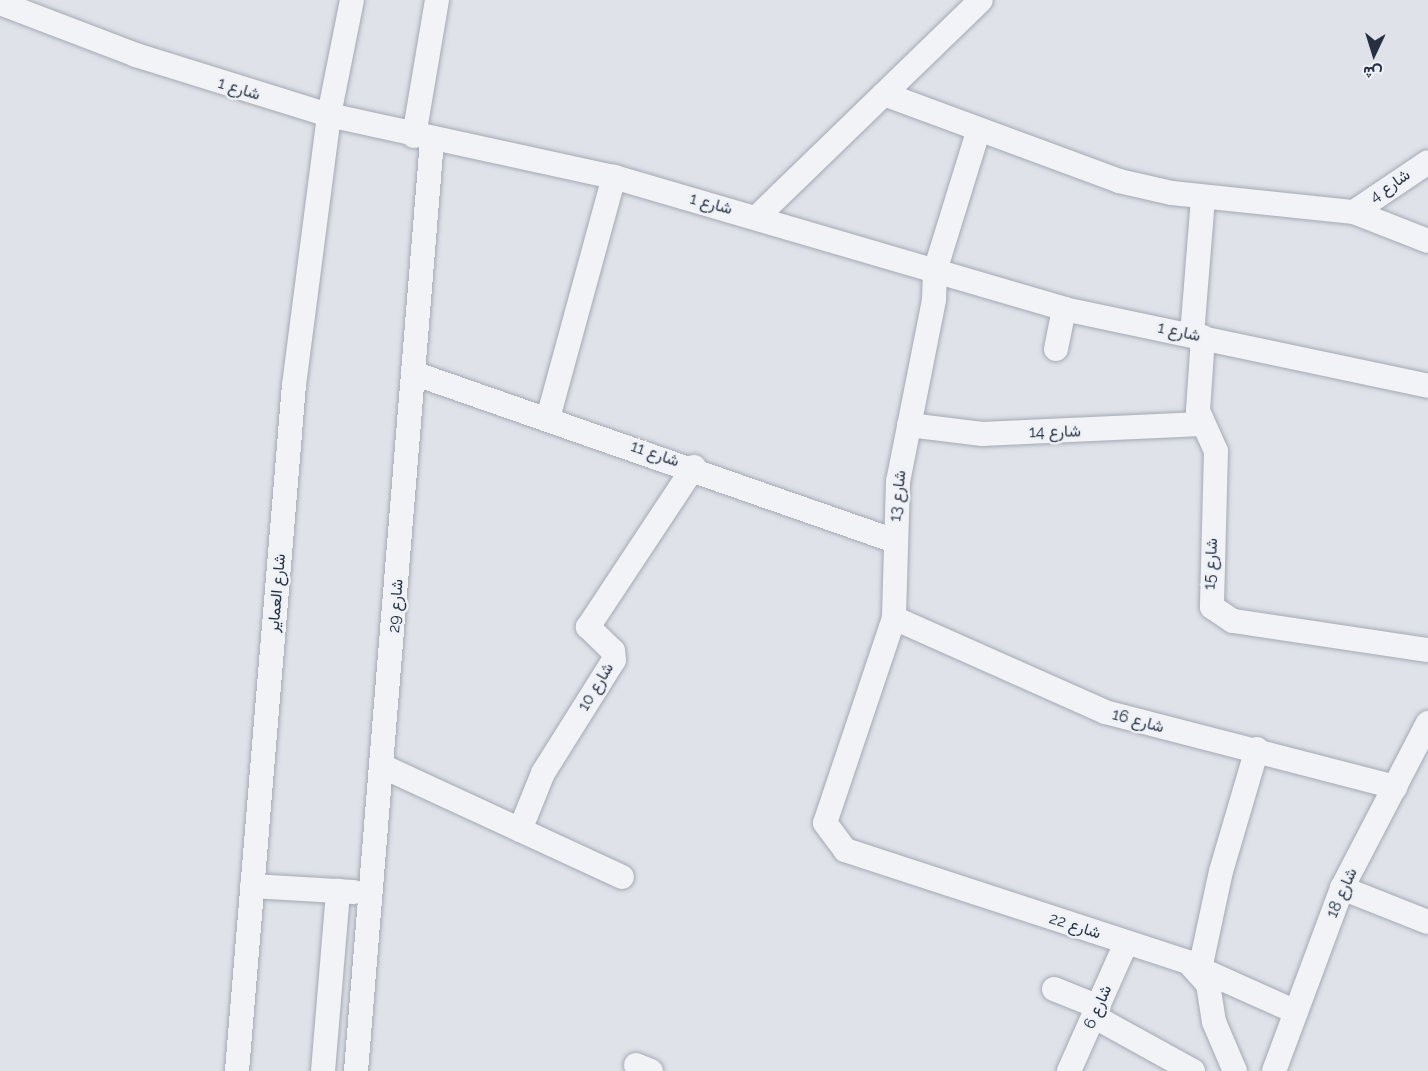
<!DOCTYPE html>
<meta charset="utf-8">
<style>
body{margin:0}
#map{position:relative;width:1428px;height:1071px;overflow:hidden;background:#dfe2e9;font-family:Raleway,Vazirmatn,sans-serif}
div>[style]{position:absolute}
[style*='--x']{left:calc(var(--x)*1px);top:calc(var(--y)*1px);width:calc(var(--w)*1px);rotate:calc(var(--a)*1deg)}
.roads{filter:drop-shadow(0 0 2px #a4a9b3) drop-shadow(0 0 2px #a4a9b3)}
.minor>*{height:24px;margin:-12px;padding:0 12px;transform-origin:12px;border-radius:12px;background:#f2f3f7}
span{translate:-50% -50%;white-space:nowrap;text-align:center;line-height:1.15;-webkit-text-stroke:5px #eef1f6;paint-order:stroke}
.street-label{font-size:16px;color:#263041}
.north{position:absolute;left:1344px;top:24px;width:60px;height:60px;-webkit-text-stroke:4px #eef1f6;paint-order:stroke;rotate:184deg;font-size:16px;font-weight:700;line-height:24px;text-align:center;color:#263041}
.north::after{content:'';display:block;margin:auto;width:21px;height:27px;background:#263041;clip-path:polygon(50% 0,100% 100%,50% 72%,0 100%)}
</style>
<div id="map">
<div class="roads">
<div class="minor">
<i style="--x:0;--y:3;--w:146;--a:20.9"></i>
<i style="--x:136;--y:55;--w:202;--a:17.3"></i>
<i style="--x:329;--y:115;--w:292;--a:12.3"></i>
<i style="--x:614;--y:177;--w:469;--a:16.3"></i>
<i style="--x:1064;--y:309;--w:372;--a:11.9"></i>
<i style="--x:884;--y:94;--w:251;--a:20.3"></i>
<i style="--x:1119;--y:181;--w:54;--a:12.8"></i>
<i style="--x:1172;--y:193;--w:183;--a:6"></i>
<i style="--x:1354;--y:212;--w:79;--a:21.4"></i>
<i style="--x:978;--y:132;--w:145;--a:107.2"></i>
<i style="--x:935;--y:271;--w:29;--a:92"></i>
<i style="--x:934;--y:300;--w:185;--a:101.2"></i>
<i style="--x:898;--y:481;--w:137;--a:91.7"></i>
<i style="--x:894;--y:618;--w:216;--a:108.6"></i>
<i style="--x:825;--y:823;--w:34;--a:53"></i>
<i style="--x:845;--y:850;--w:361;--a:18.1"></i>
<i style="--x:1188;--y:962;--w:30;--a:48"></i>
<i style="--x:1208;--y:984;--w:38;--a:81"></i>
<i style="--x:1214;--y:1022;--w:53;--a:66.8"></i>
<i style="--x:414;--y:136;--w:138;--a:-80.4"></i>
<i style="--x:1354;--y:212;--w:89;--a:-34"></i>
<i style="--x:758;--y:216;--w:310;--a:-44.1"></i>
<i style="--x:1192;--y:335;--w:138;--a:-85.4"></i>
<i style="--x:1203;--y:337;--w:74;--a:93.9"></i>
<i style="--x:1198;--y:411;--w:44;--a:65.8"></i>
<i style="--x:1216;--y:451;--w:156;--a:91.5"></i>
<i style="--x:1212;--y:607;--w:25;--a:34"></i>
<i style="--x:1233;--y:621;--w:197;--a:8.5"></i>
<i style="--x:1056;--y:349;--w:41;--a:-78.7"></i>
<i style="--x:413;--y:373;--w:510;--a:19.22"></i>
<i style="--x:548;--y:418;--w:250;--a:-74.7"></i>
<i style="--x:909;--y:425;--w:74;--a:7"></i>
<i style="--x:982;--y:434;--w:220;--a:-2.6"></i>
<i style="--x:894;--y:618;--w:231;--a:24"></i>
<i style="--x:1105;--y:712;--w:300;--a:14.5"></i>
<i style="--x:1257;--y:749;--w:127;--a:106.4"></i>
<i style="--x:1221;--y:871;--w:100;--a:102.1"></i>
<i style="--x:1200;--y:969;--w:105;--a:24.1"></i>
<i style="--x:384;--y:767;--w:262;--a:24.8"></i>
<i style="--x:520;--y:830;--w:61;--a:-68"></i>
<i style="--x:543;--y:773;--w:133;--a:-57.9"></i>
<i style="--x:614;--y:660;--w:9;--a:-96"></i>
<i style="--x:613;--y:651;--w:35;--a:-136"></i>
<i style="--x:588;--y:627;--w:192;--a:-56.5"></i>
<i style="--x:252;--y:886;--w:102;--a:3.4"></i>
<i style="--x:1342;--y:888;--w:92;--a:21.6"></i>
<i style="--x:1054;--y:989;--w:48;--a:21.8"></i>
<i style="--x:1095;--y:1017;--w:112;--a:28.9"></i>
<i style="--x:636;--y:1065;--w:16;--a:22"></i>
<i style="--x:237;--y:1071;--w:688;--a:-85.25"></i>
<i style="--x:294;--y:385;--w:272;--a:-82.6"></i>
<i style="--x:329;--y:115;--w:117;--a:-78.7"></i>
<i style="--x:323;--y:1071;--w:181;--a:-85.2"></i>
<i style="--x:356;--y:1071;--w:933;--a:-85.33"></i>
<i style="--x:1069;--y:1071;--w:140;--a:-66"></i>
<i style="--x:1274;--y:1071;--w:195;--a:-69.6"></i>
<i style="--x:1342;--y:888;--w:186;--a:-62.5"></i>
</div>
</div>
<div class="street-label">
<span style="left:239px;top:89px;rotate:17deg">شارع 1</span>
<span style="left:1390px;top:186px;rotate:-35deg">شارع 4</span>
<span style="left:711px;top:204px;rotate:15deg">شارع 1</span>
<span style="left:1179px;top:332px;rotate:12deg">شارع 1</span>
<span style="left:1055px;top:432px;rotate:-1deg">شارع 14</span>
<span style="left:655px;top:454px;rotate:19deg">شارع 11</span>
<span style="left:898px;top:496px;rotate:-84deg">شارع 13</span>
<span style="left:1211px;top:564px;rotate:-87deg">شارع 15</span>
<span style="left:277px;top:593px;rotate:-85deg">شارع العماير</span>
<span style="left:396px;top:606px;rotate:-86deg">شارع 29</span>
<span style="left:596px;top:687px;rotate:-59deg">شارع 10</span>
<span style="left:1138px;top:721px;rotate:15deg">شارع 16</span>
<span style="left:1342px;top:893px;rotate:-66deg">شارع 18</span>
<span style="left:1075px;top:926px;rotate:18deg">شارع 22</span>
<span style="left:1098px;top:1007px;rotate:-66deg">شارع 6</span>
</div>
<div class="north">ش</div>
</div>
